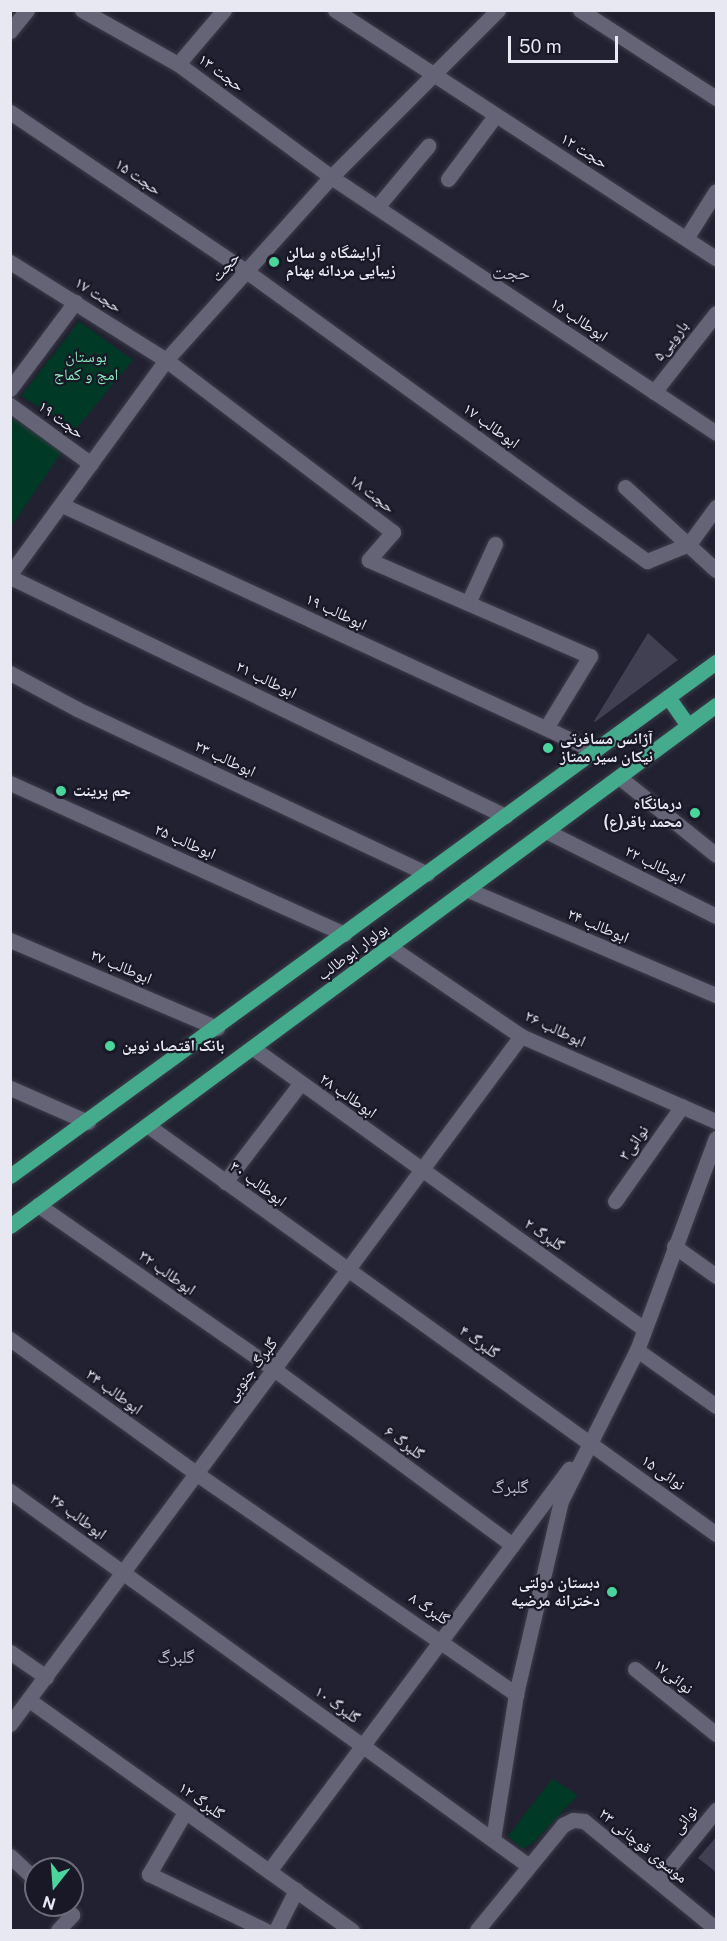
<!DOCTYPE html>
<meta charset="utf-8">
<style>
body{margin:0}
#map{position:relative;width:727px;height:1941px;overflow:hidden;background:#222131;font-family:"Public Sans","Noto Naskh Arabic",sans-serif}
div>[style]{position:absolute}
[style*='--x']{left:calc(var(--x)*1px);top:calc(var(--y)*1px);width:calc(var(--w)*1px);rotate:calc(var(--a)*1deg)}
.green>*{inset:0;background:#003925}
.building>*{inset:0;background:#414052}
.roads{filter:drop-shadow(0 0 2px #3c3c49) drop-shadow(0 0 2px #3c3c49)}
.minor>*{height:15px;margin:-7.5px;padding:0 7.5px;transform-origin:7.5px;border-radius:7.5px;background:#656477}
.major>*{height:15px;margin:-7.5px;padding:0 7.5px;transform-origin:7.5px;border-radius:7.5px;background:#45ab8d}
.dots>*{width:16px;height:16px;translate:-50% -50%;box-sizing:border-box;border:3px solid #191827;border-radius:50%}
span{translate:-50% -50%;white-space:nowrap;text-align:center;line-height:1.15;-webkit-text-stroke:4.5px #191827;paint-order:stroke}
.street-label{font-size:16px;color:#e8e8f3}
.poi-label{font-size:16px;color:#e8e8f3;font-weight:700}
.left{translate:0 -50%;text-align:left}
.right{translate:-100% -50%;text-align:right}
.park-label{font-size:16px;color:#8be9bc}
.neighbourhood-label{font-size:18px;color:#bcbcd1}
.frame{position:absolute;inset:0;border:12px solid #e8e8f3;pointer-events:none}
.north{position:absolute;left:24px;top:1857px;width:60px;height:60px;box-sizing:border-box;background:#191827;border:2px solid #6c6b79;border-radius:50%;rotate:197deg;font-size:16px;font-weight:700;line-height:24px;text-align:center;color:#e8e8f3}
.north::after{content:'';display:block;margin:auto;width:21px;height:27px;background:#4bd49b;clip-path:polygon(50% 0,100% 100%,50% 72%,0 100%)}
.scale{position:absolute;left:508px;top:36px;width:110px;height:27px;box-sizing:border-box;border:3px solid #e8e8f3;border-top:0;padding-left:8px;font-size:18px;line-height:21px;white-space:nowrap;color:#e8e8f3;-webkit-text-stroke:4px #191827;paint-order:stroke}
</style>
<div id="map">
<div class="green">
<i style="clip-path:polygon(79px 321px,133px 360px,76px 429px,21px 396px)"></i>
<i style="clip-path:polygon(10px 416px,62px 452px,11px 527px,10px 527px)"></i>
<i style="clip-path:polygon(552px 1779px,578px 1795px,533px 1843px,523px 1849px,508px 1836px)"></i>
</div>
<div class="building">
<i style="clip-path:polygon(648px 633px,678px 660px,595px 722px,594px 721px)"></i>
<i style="clip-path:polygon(717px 1836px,717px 1873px,698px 1858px)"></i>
</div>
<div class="roads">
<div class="minor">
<i style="--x:82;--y:10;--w:110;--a:29.4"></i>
<i style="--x:178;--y:64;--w:190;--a:36.4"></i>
<i style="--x:331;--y:177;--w:462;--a:33.6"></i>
<i style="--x:335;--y:10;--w:455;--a:33.1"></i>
<i style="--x:580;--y:10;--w:162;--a:32.9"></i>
<i style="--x:10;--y:31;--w:27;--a:-51"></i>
<i style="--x:178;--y:64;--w:71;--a:-49.6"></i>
<i style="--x:10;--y:112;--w:285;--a:34"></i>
<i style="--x:246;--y:271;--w:495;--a:35.9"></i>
<i style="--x:647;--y:561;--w:45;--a:-22"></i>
<i style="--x:448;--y:179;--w:79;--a:-53.3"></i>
<i style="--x:377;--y:207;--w:80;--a:-50.1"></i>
<i style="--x:687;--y:237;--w:54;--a:-57.8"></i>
<i style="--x:10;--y:262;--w:184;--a:32.1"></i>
<i style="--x:166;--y:360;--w:285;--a:37.2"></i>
<i style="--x:393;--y:532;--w:37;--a:131"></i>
<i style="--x:369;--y:560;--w:241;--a:23.5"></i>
<i style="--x:590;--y:656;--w:84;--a:121.4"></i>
<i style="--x:10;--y:389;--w:109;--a:-53.2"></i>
<i style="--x:654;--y:392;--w:100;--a:-51.9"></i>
<i style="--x:10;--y:405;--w:100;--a:36.1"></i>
<i style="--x:625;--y:487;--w:123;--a:42.4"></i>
<i style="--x:62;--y:505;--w:587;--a:24.78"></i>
<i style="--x:689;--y:544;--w:46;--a:-53.9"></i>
<i style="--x:10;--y:574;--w:265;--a:-53.9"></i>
<i style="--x:166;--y:360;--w:246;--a:-48"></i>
<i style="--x:331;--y:177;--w:236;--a:-45"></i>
<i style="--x:10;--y:577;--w:550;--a:25.77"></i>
<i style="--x:468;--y:603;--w:65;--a:-65.4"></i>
<i style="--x:10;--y:673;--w:76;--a:28.2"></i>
<i style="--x:77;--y:709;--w:387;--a:25.2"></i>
<i style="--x:619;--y:777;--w:124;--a:38.8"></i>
<i style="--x:10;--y:783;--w:367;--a:24.3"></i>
<i style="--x:546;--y:831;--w:190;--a:26.6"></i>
<i style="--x:466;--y:889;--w:272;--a:23"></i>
<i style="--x:10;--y:940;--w:225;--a:23"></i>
<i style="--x:390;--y:947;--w:158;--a:34.2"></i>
<i style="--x:521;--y:1036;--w:213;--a:23.6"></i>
<i style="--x:253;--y:1048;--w:481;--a:35.7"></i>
<i style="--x:10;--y:1088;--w:85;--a:23.6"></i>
<i style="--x:147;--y:1125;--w:701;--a:35.71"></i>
<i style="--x:225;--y:1182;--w:123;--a:-52.6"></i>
<i style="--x:615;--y:1201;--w:116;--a:-54.8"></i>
<i style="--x:38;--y:1205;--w:289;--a:34.8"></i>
<i style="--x:275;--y:1370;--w:295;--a:36.4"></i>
<i style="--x:674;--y:1246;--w:52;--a:35.5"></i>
<i style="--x:10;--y:1339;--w:231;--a:35.8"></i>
<i style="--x:197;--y:1474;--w:388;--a:34.6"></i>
<i style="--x:516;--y:1694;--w:147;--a:99"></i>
<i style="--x:637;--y:1350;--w:97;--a:35.3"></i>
<i style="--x:10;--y:1491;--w:640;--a:35.85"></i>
<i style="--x:10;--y:1652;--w:44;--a:34.8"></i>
<i style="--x:635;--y:1669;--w:104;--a:38.7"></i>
<i style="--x:516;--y:1694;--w:198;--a:-76.9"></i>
<i style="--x:561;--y:1501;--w:169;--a:-63.3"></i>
<i style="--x:637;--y:1350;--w:226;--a:-69.6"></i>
<i style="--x:29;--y:1700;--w:397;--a:35.5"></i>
<i style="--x:10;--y:1724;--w:857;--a:-53.4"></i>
<i style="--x:185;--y:1812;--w:72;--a:120.1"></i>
<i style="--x:149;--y:1874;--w:129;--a:25.8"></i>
<i style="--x:10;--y:1856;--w:35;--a:43"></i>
<i style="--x:269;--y:1871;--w:502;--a:-53.27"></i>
<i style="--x:658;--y:1881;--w:92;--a:-50.8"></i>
<i style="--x:58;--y:1930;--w:21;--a:-47"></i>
<i style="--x:72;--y:1915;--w:15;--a:-138"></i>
<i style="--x:276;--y:1930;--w:45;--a:-63.4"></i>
<i style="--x:477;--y:1930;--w:136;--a:-50.7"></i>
<i style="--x:563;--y:1825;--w:11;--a:-27"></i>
<i style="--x:573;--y:1820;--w:11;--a:5"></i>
<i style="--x:584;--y:1821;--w:171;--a:39.3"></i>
</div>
<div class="major">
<i style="--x:668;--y:697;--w:35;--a:55"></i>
<i style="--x:10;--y:1176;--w:873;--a:-36.06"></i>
<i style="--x:10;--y:1226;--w:877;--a:-36.43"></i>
</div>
</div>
<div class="dots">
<i style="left:274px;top:262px;background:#4bd49b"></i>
<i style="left:548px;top:748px;background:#4bd49b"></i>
<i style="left:61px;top:791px;background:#4bd49b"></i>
<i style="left:695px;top:813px;background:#4bd49b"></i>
<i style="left:110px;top:1046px;background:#4bd49b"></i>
<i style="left:612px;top:1592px;background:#4bd49b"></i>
</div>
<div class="street-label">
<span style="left:221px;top:73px;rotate:36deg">حجت ۱۳</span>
<span style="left:584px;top:151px;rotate:32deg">حجت ۱۲</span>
<span style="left:138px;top:177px;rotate:34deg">حجت ۱۵</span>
<span style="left:226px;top:267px;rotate:-48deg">حجت</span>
<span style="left:98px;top:295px;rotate:32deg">حجت ۱۷</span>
<span style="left:579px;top:320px;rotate:34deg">ابوطالب ۱۵</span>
<span style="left:671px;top:341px;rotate:-52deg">بارویی۵</span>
<span style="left:61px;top:420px;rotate:36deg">حجت ۱۹</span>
<span style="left:491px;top:426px;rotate:36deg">ابوطالب ۱۷</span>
<span style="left:372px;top:494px;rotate:37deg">حجت ۱۸</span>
<span style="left:336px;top:612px;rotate:25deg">ابوطالب ۱۹</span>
<span style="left:266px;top:680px;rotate:26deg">ابوطالب ۲۱</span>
<span style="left:225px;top:759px;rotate:25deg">ابوطالب ۲۳</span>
<span style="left:185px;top:842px;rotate:24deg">ابوطالب ۲۵</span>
<span style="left:655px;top:865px;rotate:27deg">ابوطالب ۲۲</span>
<span style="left:598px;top:926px;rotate:23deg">ابوطالب ۲۴</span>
<span style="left:353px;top:952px;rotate:-37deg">بولوار ابوطالب</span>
<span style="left:121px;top:967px;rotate:23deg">ابوطالب ۲۷</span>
<span style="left:555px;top:1029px;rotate:25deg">ابوطالب ۲۶</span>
<span style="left:348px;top:1096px;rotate:35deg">ابوطالب ۲۸</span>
<span style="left:634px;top:1143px;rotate:-55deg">نوائی۳</span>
<span style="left:258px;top:1184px;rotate:36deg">ابوطالب ۳۰</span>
<span style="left:544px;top:1235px;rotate:35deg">گلبرگ ۲</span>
<span style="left:167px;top:1273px;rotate:35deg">ابوطالب ۳۲</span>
<span style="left:479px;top:1342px;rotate:36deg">گلبرگ ۴</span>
<span style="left:252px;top:1370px;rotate:-53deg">گلبرگ جنوبی</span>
<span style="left:114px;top:1392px;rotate:36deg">ابوطالب ۳۴</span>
<span style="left:404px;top:1443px;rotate:37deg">گلبرگ ۶</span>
<span style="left:663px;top:1473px;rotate:35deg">نوائی ۱۵</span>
<span style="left:78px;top:1517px;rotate:36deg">ابوطالب ۳۶</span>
<span style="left:429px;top:1609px;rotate:34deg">گلبرگ ۸</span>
<span style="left:673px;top:1677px;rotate:38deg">نوائی۱۷</span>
<span style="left:337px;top:1705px;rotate:36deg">گلبرگ ۱۰</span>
<span style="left:201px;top:1801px;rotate:36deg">گلبرگ ۱۲</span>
<span style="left:685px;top:1820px;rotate:-51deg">نوائی</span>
<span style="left:643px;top:1846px;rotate:39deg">موسوی قوچانی ۲۳</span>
</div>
<div class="poi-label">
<span class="left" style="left:286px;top:262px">آرایشگاه و سالن<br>زیبایی مردانه بهنام</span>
<span class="left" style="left:560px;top:748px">آژانس مسافرتی<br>نیکان سیر ممتاز</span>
<span class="left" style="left:73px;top:791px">جم پرینت</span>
<span class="right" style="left:682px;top:813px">درمانگاه<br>محمد باقر(ع)</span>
<span class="left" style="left:122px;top:1046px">بانک اقتصاد نوین</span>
<span class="right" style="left:600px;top:1592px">دبستان دولتی<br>دخترانه مرضیه</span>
</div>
<div class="park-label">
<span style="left:86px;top:366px">بوستان<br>امج و کماج</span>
</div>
<div class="neighbourhood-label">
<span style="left:511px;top:273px">حجت</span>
<span style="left:510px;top:1487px">گلبرگ</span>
<span style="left:176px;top:1657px">گلبرگ</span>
</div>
<div class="frame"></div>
<div class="north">N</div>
<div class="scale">50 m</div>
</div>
